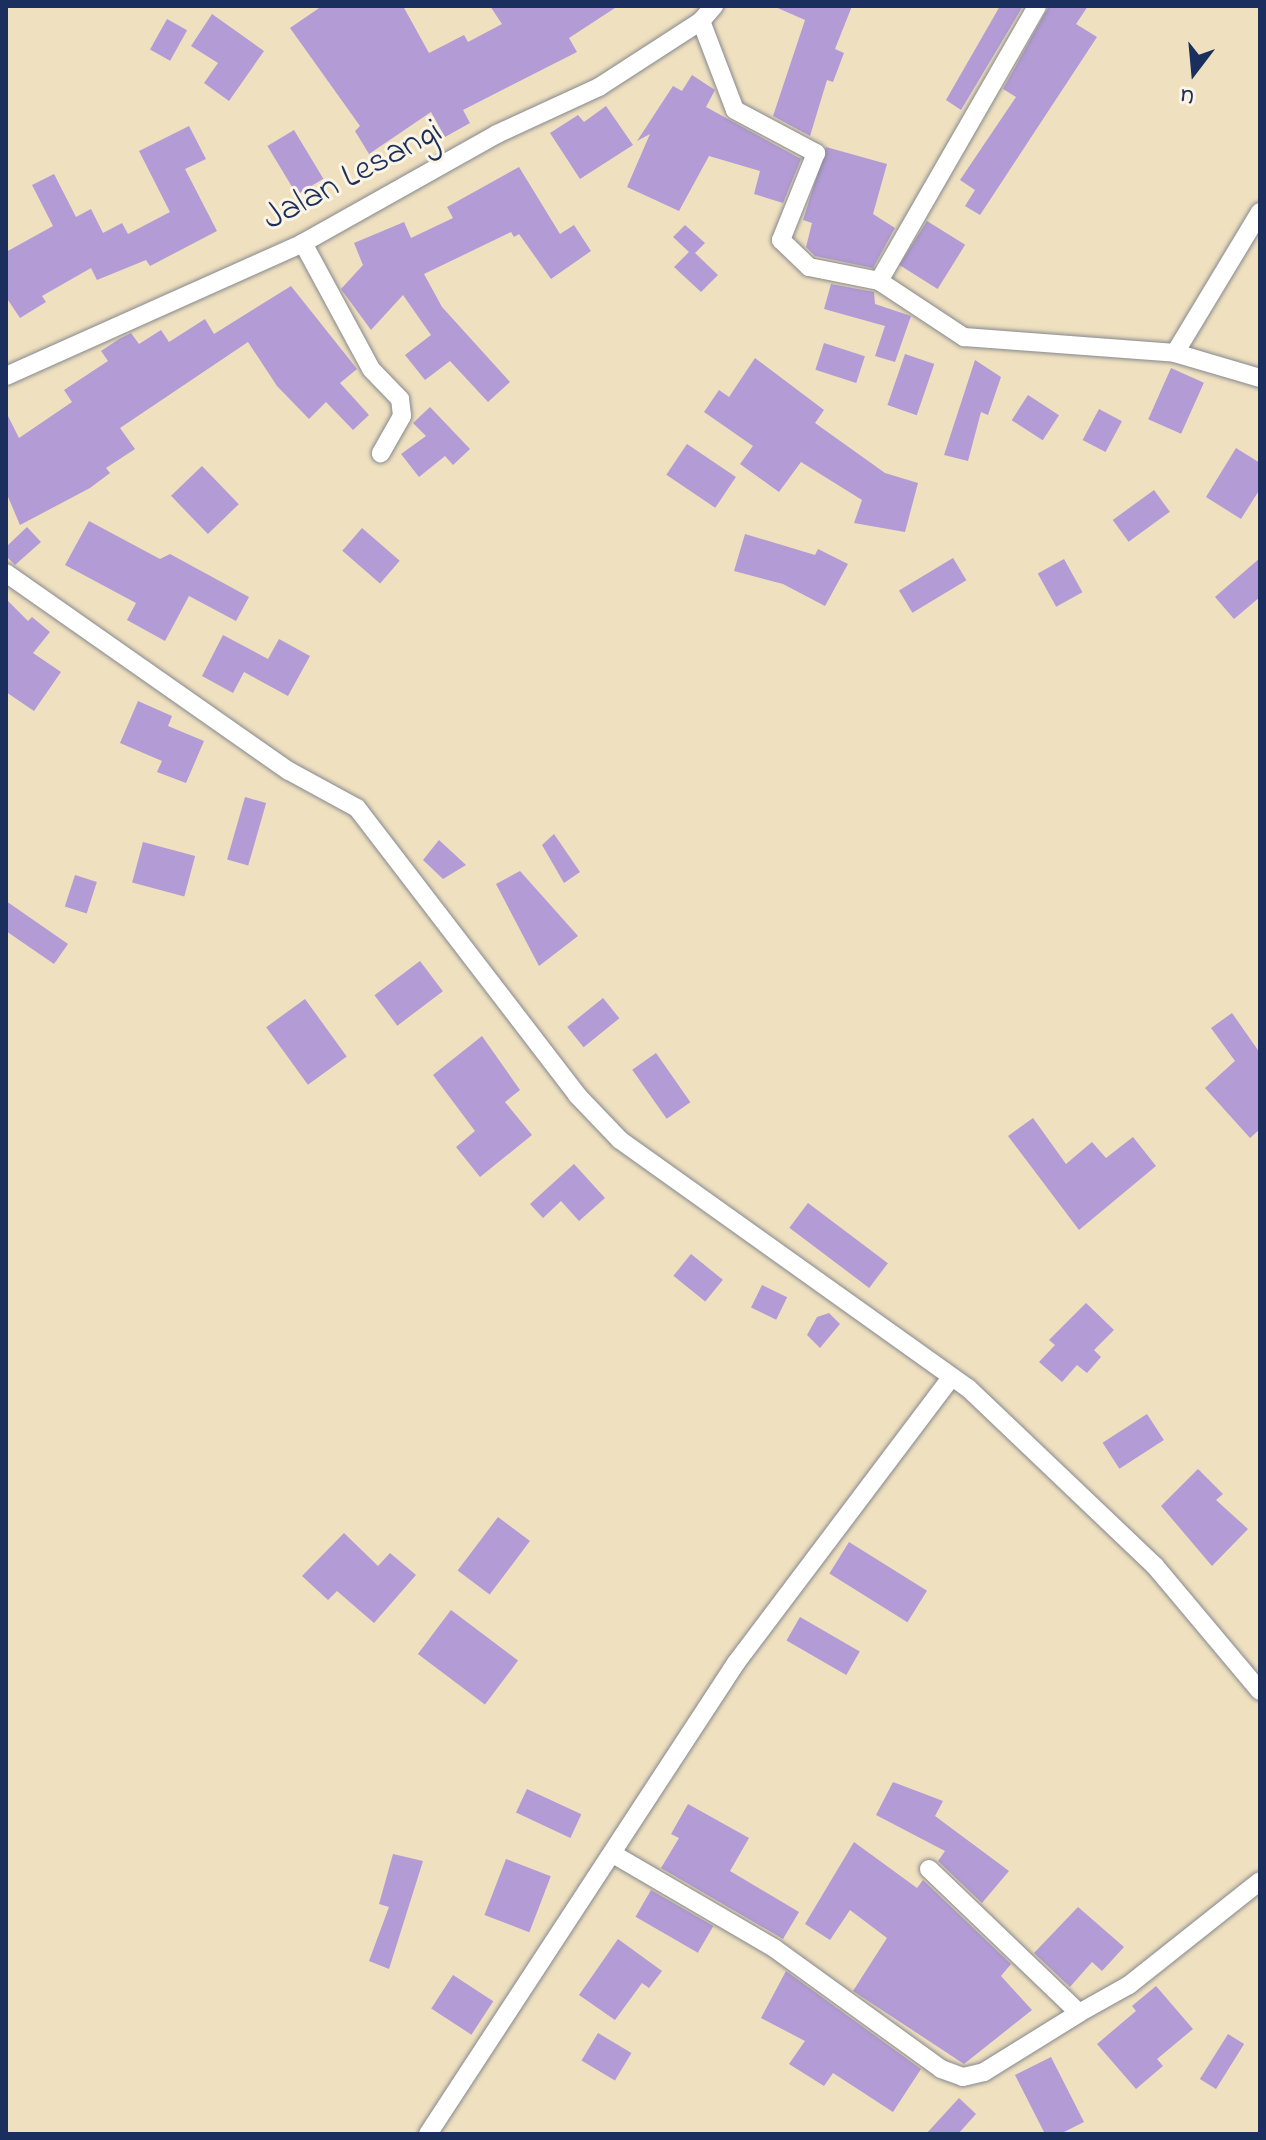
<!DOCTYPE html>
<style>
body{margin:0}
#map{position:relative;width:1266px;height:2140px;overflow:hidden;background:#efe0bf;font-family:"Indie Flower",sans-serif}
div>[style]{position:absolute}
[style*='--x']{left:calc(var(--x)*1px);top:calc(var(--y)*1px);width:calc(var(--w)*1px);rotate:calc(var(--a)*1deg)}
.building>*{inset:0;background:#b39bd5;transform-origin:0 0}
.roads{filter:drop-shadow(0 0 2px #85888e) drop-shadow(0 0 2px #85888e)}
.minor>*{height:18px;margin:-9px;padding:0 9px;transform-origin:9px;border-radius:9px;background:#fff}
span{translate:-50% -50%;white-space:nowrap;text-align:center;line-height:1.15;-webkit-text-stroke:6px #fcf5e5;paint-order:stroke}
.street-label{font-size:36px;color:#1b2f5e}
.frame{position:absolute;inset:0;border:8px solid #1b2f5e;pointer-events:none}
.north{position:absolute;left:1154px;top:32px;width:80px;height:80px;-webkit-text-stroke:6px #fcf5e5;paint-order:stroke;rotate:196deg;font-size:22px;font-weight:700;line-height:32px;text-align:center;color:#1b2f5e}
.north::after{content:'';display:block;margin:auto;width:28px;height:36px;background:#1b2f5e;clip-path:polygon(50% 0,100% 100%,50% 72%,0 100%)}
</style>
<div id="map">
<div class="building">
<i style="clip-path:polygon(322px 6px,403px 6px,429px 53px,464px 35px,468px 42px,502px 24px,490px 6px,618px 6px,569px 38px,577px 52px,463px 110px,470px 123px,445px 137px,431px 112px,369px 154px,355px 131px,360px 126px,290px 28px)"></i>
<i style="clip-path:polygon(773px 6px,852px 6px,835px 49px,844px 53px,833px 82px,827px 80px,810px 136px,773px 116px,805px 20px)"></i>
<i style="clip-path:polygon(1000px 6px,1023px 6px,961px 110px,946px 100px)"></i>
<i style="clip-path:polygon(1049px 6px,1088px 6px,1076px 24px,1097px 37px,980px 215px,965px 206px,975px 190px,960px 180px,1016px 97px,1003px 89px)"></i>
<i style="clip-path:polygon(212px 14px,264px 51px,229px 101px,204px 83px,218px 63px,191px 46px)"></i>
<i style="left:167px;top:19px;width:23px;height:35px;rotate:29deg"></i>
<i style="clip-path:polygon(692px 75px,715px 90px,706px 107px,801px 159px,783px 203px,754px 194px,760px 171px,709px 156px,679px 211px,627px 187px,650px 134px,637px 141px,673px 86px,682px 91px)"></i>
<i style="clip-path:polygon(606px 106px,633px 145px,580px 179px,550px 133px,578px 115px,584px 122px)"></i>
<i style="clip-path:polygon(189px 126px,206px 159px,185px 169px,217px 231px,150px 266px,146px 260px,97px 280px,91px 268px,42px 296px,46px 302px,20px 318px,6px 297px,6px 252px,53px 226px,32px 185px,54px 174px,76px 217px,91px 209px,103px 233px,122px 223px,128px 234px,170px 212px,139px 151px)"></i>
<i style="left:294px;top:130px;width:57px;height:31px;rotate:59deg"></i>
<i style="clip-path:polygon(826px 147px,887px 164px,873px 214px,895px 228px,873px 268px,815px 256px,806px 247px,812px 223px,803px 220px)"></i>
<i style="clip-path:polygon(519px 167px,560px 234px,574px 225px,591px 251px,551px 279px,519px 234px,514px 237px,511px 232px,424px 274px,442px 307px,510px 382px,488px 402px,450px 361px,425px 380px,405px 355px,431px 335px,403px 295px,371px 330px,341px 289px,363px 265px,354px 243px,404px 222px,411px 238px,453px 218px,447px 207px)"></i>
<i style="left:927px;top:221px;width:45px;height:52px;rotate:32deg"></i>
<i style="clip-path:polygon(685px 225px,705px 243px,695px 253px,718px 275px,701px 292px,674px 267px,689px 252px,673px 237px)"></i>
<i style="clip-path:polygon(831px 284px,874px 292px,875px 304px,911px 316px,895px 362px,875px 356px,885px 326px,824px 309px)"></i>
<i style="clip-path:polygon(291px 286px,357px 369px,340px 383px,369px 415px,353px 430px,326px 402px,309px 419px,277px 386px,248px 342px,120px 428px,135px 449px,106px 468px,110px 473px,90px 488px,20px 525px,6px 492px,6px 412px,19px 438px,72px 402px,64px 390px,108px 361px,101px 351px,119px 339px,131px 333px,139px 344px,161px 330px,169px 342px,205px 319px,214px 334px)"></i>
<i style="left:824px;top:343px;width:43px;height:28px;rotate:18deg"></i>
<i style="left:905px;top:354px;width:31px;height:54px;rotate:19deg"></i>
<i style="clip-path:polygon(755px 358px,824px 410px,815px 423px,885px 473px,918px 483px,905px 532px,854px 523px,862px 500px,801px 462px,779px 492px,740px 464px,753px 446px,704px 412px,719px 390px,729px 397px)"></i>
<i style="clip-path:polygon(975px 360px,1001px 377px,988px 415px,981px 412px,968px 461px,944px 455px)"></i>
<i style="left:1171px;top:368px;width:36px;height:56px;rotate:24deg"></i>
<i style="left:1028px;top:395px;width:37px;height:30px;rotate:33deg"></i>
<i style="clip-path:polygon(430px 407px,470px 449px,453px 465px,445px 456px,419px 477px,401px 454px,426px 436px,413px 423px)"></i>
<i style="left:1099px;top:409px;width:26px;height:35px;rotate:28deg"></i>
<i style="left:687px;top:444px;width:59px;height:37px;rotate:34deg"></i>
<i style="clip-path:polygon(1236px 448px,1260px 463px,1260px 489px,1241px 519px,1206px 497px)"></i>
<i style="left:202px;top:466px;width:53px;height:43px;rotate:46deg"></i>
<i style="left:1154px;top:490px;width:27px;height:51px;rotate:54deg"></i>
<i style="clip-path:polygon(89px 521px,160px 559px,170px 554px,249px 597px,236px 621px,189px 596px,165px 641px,127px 620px,136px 603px,65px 565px)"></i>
<i style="clip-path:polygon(27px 527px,41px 542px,15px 565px,6px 556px,6px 547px)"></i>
<i style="left:362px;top:528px;width:50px;height:30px;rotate:41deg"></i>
<i style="clip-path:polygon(745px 534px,815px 555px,818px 549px,848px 564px,825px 606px,783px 584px,734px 571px)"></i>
<i style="left:953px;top:558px;width:26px;height:63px;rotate:59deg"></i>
<i style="clip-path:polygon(1260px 558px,1260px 597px,1234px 619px,1215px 597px)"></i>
<i style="left:1064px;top:559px;width:38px;height:30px;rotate:61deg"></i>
<i style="clip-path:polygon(6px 599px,28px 621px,32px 617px,50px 632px,33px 653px,61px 672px,34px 711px,6px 692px)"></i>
<i style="clip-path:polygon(223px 635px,268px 659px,279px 639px,310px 656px,288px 696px,244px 672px,233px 693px,202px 676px)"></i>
<i style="clip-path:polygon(138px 701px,172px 716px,168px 726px,204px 741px,186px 783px,157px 772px,162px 761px,120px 743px)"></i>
<i style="left:245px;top:797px;width:22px;height:65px;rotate:16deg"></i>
<i style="clip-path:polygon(554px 834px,580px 872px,564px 883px,542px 845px)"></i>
<i style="clip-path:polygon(439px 840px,466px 865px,443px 879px,423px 860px)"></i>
<i style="left:143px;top:842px;width:54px;height:42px;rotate:15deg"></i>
<i style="clip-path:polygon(520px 871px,578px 936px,539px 966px,496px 884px)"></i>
<i style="left:75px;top:875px;width:23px;height:33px;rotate:18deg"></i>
<i style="clip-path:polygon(6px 901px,68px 944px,54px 964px,6px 931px)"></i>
<i style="left:420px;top:961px;width:38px;height:57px;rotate:53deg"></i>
<i style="left:603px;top:998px;width:26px;height:46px;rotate:51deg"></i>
<i style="left:305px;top:999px;width:71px;height:48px;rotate:54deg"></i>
<i style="clip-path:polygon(1232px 1013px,1260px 1053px,1260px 1129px,1250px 1138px,1205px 1088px,1235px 1061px,1211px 1028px)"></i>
<i style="clip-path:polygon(482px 1036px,520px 1090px,505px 1102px,532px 1135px,480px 1177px,456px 1147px,475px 1131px,433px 1075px)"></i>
<i style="left:656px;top:1053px;width:60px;height:29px;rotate:55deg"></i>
<i style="clip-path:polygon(1033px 1118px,1066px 1164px,1092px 1142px,1106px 1158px,1133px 1137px,1156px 1166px,1079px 1230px,1008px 1136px)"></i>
<i style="clip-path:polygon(574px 1164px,605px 1198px,579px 1221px,561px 1201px,543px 1218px,530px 1204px)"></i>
<i style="left:808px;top:1203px;width:100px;height:31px;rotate:37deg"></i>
<i style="left:691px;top:1254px;width:41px;height:28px;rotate:39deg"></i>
<i style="left:762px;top:1285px;width:28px;height:25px;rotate:26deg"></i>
<i style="clip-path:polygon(1086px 1303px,1114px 1330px,1094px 1350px,1101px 1357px,1087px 1373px,1077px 1365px,1062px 1382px,1039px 1362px,1055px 1345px,1049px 1340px)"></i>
<i style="clip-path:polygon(829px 1313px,840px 1324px,820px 1348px,807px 1335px,817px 1317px)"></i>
<i style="left:1147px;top:1414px;width:31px;height:53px;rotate:57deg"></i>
<i style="clip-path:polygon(1198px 1469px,1223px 1494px,1216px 1500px,1248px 1529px,1212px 1566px,1161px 1506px)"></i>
<i style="left:498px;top:1517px;width:40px;height:67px;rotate:37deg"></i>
<i style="clip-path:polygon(344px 1533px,378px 1566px,390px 1553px,416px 1575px,374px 1623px,337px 1591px,328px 1600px,302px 1576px)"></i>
<i style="left:849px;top:1542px;width:92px;height:37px;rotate:32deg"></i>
<i style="left:451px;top:1610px;width:84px;height:55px;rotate:37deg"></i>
<i style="left:800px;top:1617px;width:69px;height:27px;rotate:30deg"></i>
<i style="clip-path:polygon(893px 1782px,943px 1801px,935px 1816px,1009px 1871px,982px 1903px,938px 1861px,945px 1851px,876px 1815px)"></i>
<i style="left:527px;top:1789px;width:60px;height:26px;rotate:25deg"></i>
<i style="clip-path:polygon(688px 1804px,749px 1838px,730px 1871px,799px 1912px,783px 1939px,661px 1868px,679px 1838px,671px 1834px)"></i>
<i style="clip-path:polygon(854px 1842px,917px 1888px,923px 1880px,1011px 1964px,1001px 1976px,1032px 2010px,964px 2064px,853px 1991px,887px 1938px,850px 1910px,830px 1940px,805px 1924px)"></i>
<i style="clip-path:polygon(393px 1854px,423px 1861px,389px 1969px,369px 1961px,389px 1907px,379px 1904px)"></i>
<i style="left:506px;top:1859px;width:48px;height:60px;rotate:21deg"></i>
<i style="left:651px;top:1890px;width:72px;height:31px;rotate:30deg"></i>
<i style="clip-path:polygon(1078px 1907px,1124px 1947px,1102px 1971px,1092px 1962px,1070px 1987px,1034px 1953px)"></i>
<i style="clip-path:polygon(618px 1939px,662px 1971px,649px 1988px,642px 1983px,615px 2020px,579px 1995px)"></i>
<i style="clip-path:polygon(786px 1971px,921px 2069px,893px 2112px,833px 2073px,824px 2086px,789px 2064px,805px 2041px,761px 2018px)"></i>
<i style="left:453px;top:1975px;width:48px;height:40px;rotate:33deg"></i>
<i style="clip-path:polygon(1156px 1986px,1193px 2029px,1157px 2059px,1163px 2066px,1136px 2089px,1097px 2044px,1136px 2011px,1132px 2006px)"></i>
<i style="left:598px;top:2033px;width:39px;height:32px;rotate:31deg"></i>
<i style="left:1228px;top:2034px;width:19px;height:53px;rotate:32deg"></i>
<i style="clip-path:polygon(1051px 2057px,1084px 2122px,1060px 2134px,1045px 2134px,1015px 2075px)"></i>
<i style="clip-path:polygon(959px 2098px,976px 2114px,958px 2134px,926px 2134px)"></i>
</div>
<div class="roads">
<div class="minor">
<i style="--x:701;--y:21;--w:95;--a:69.1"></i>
<i style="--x:735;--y:110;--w:92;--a:28"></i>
<i style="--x:816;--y:153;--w:94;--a:111.9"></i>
<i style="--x:781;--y:240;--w:39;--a:44"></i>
<i style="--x:809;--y:267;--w:71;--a:11.3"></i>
<i style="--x:879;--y:281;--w:102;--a:33.4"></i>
<i style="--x:964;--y:337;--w:212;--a:4.3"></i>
<i style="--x:1175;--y:353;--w:89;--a:16.4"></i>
<i style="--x:303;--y:243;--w:143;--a:61.6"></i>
<i style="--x:371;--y:369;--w:42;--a:46"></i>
<i style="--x:400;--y:399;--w:17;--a:83"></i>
<i style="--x:402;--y:416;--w:43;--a:119.6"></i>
<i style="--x:879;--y:281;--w:317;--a:-60.1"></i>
<i style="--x:1175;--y:353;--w:165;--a:-58.9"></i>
<i style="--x:6;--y:376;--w:325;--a:-24.1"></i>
<i style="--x:303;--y:243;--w:223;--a:-29.3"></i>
<i style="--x:497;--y:134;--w:112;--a:-24.7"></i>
<i style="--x:599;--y:87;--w:121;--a:-32.9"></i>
<i style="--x:701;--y:21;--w:20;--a:-49"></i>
<i style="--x:6;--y:573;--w:345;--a:35"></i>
<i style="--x:289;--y:771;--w:77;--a:28.6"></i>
<i style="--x:357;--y:808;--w:362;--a:52.5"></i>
<i style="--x:577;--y:1095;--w:62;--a:46.3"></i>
<i style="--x:620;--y:1140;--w:427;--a:35.5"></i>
<i style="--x:968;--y:1388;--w:258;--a:43.6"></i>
<i style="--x:1155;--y:1566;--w:163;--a:50"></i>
<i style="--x:613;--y:1854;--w:186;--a:30.3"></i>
<i style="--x:774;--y:1948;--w:206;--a:35.9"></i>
<i style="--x:941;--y:2069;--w:23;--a:20"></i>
<i style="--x:963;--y:2077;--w:22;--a:-13"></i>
<i style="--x:984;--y:2072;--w:112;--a:-31.8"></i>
<i style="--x:929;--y:1869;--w:208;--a:43.8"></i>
<i style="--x:1079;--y:2013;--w:57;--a:-29.2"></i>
<i style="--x:1129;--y:1985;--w:167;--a:-38.4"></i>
<i style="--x:428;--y:2134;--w:563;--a:-56.82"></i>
<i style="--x:736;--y:1663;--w:356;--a:-53"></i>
</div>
</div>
<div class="street-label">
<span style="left:353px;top:176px;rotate:-28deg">Jalan Lesangi</span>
</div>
<div class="frame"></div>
<div class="north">U</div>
</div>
